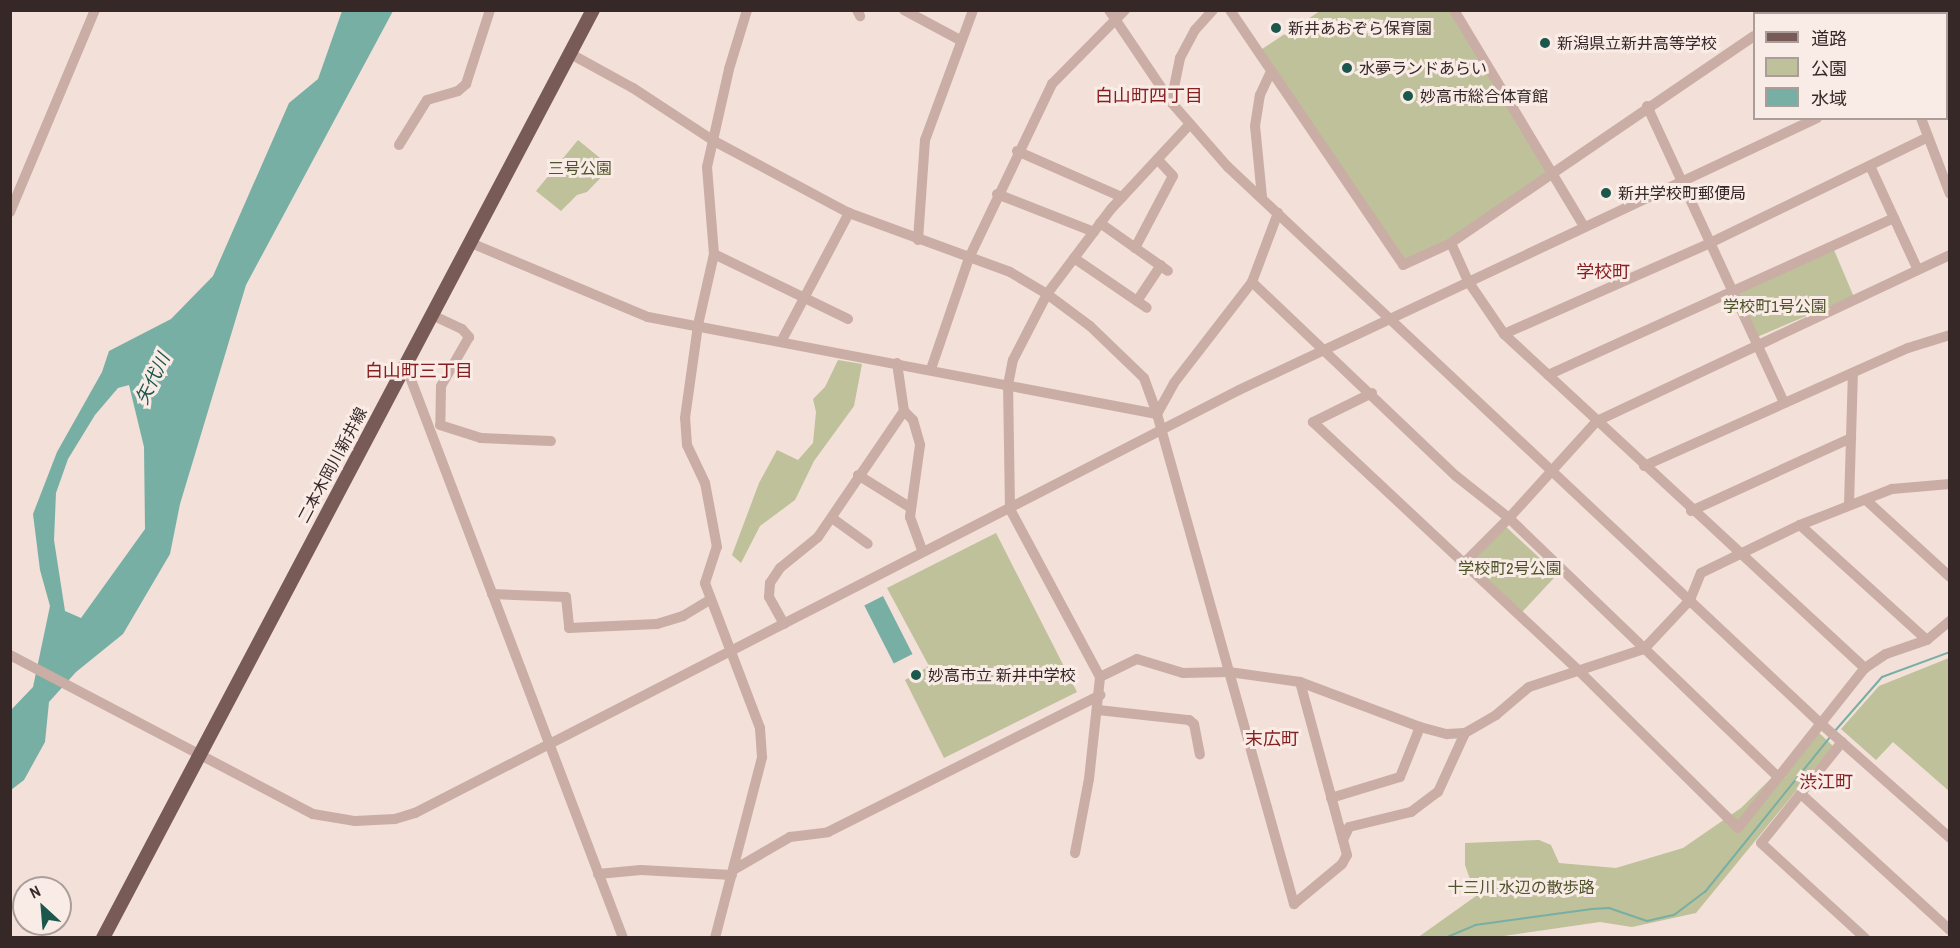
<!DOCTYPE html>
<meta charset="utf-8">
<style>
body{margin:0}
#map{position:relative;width:1960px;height:948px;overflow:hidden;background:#f2e0d9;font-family:"Archivo Narrow","Noto Sans JP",sans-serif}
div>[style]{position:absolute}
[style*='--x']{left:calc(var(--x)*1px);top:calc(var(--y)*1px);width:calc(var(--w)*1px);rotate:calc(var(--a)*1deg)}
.green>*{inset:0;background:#bec199;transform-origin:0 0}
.water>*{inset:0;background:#78afa4;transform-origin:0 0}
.stream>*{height:2px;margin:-1px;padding:0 1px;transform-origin:1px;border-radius:1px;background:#78afa4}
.river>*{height:15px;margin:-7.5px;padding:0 7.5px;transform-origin:7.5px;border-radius:7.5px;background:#78afa4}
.minor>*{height:10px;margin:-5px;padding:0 5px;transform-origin:5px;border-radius:5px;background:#caada5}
.major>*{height:14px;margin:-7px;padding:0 7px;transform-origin:7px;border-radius:7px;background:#785a57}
.dots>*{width:16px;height:16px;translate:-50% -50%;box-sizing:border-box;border:3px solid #f9ebe6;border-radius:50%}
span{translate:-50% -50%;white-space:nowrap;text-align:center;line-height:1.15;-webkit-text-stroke:6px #f9ebe6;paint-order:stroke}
.poi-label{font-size:16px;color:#362827}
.left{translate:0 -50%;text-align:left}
.park-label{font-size:16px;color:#4f542a}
.street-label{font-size:16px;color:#362827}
.neighbourhood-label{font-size:18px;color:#861f20}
.water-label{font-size:18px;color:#1c574c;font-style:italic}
.frame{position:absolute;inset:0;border:12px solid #362827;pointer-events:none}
.legend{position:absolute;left:1753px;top:12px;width:195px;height:108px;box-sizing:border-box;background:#f9ebe6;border:2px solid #ab9d9a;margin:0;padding:8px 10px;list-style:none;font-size:18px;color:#362827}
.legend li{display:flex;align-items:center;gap:12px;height:30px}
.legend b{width:30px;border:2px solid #ab9d9a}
.north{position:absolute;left:12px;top:876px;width:60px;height:60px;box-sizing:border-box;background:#f9ebe6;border:2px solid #ab9d9a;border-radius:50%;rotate:334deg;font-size:16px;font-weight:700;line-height:24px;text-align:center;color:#362827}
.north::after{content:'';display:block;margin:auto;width:21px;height:27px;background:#1c574c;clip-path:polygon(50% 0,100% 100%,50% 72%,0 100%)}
</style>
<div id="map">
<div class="green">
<i style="clip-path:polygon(1320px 11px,1454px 11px,1551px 174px,1451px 243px,1403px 265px,1256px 53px)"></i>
<i style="clip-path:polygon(578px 140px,611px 167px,587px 192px,577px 195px,561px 211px,536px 191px)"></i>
<i style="left:1834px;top:250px;width:50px;height:107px;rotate:67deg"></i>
<i style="clip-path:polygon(838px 360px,862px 364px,854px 406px,814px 461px,795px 500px,760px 526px,741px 563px,732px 555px,759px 483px,777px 450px,798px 460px,813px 443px,816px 412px,813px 399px,825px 387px)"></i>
<i style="left:1503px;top:524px;width:74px;height:55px;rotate:43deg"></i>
<i style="clip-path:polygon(996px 533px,1077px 692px,944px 758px,905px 680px,929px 666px,887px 588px)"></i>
<i style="clip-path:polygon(1949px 658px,1950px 658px,1949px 791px,1893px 742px,1876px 760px,1841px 729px,1879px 686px)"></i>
<i style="clip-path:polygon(1818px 732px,1833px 746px,1696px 913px,1632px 927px,1600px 922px,1497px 937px,1417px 938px,1476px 896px,1465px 865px,1465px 843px,1539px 840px,1551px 845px,1559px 863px,1616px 868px,1683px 848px,1741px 808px)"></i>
</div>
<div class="water">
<i style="clip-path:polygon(evenodd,342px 11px,393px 11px,246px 285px,180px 504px,170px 554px,123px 634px,76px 672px,49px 702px,45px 742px,24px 780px,11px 790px,10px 711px,33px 687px,50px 606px,40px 570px,33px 514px,57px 452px,102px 372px,109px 351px,171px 319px,213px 276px,289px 103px,318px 79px,342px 11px,129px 385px,144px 447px,145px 529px,81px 618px,65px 611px,54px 540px,56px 493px,68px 459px,95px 415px,118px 388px,129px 385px)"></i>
<i style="left:883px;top:596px;width:65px;height:21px;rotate:63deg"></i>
</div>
<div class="stream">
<i style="--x:1834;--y:732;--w:73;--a:-48.9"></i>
<i style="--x:1882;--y:677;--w:72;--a:-20.2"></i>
<i style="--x:1445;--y:938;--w:33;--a:-23"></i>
<i style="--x:1475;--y:925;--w:118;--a:-7.8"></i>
<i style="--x:1592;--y:909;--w:17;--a:-3"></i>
<i style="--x:1609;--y:908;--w:40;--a:18.9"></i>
<i style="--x:1647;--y:921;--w:28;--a:-13"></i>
<i style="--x:1674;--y:915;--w:39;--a:-37"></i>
<i style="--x:1705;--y:892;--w:201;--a:-51.1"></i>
</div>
<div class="river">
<i style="--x:1915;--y:14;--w:4;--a:-90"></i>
<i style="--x:1946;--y:71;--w:5;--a:37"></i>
</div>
<div class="minor">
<i style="--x:857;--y:10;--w:7;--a:63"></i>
<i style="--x:904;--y:10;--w:64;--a:28.2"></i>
<i style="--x:1109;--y:10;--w:111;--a:56"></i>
<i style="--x:1171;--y:102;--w:86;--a:48.8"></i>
<i style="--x:1228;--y:167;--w:811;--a:43.2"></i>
<i style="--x:1819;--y:722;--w:175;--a:41.5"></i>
<i style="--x:1230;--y:10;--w:308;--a:55.8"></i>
<i style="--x:1403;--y:265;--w:53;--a:-24.6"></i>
<i style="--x:1454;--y:10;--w:252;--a:59"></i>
<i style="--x:1893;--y:10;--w:4;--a:90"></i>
<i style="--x:1788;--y:14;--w:6;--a:-45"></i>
<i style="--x:1754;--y:36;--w:367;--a:145.7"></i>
<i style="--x:1451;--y:243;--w:42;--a:65.9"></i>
<i style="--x:1468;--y:281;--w:64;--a:55.8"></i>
<i style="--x:1504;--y:334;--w:492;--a:42.8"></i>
<i style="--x:569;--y:53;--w:73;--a:28.7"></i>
<i style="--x:633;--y:88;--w:97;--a:33.2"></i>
<i style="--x:714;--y:141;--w:153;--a:28.1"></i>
<i style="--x:849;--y:213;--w:171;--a:20.1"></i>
<i style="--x:1010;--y:272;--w:43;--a:30.7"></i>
<i style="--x:1047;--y:294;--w:54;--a:36.7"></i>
<i style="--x:1090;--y:326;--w:75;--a:43.9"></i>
<i style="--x:1144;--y:378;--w:38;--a:70"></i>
<i style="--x:1157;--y:414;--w:509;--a:74.38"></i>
<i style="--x:1294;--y:904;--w:62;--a:-39.8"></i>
<i style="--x:1342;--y:864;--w:10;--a:-61"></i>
<i style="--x:1347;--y:855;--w:16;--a:-105"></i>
<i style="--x:1343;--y:840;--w:14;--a:-65"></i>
<i style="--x:1349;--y:827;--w:64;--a:-13.6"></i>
<i style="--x:1411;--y:812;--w:34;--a:-37"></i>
<i style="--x:1438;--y:792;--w:65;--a:-65.4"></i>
<i style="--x:1946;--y:59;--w:4;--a:-14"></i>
<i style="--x:1171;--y:102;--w:45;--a:-78.4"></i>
<i style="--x:1180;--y:58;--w:32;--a:-62"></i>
<i style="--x:1195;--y:30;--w:27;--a:-48"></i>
<i style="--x:1647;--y:106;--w:327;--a:65.2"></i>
<i style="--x:1921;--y:118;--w:81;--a:69.1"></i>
<i style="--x:399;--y:145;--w:53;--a:-58.1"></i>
<i style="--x:427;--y:100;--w:32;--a:-16"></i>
<i style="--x:458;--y:91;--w:11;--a:-41"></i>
<i style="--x:466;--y:84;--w:78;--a:-72"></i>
<i style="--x:1017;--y:151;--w:115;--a:23.7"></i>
<i style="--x:1871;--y:168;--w:112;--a:65.3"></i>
<i style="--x:997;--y:194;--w:104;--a:21.4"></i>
<i style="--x:1262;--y:197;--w:71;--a:-95.6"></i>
<i style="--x:1255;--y:126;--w:31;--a:-81"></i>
<i style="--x:1260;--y:95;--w:23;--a:-65"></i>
<i style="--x:10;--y:212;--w:219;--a:-67.2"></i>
<i style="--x:1100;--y:223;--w:83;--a:35.2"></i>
<i style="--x:918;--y:240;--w:100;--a:-86"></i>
<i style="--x:925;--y:140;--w:139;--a:-69.7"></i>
<i style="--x:471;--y:243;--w:192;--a:22.7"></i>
<i style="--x:648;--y:317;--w:518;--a:10.79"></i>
<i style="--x:1135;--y:248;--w:81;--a:-62.2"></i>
<i style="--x:1173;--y:176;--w:23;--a:-133"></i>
<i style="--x:714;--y:254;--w:149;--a:25.9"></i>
<i style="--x:1074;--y:258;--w:88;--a:34.4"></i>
<i style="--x:1252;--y:282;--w:282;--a:43.6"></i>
<i style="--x:1456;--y:476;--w:68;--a:38.4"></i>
<i style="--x:1509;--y:518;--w:66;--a:135"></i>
<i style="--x:1137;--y:301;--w:43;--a:-56.3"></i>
<i style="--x:432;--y:315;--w:33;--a:25"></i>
<i style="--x:462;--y:329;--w:11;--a:49"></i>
<i style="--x:469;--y:337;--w:56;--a:119.7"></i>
<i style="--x:441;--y:386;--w:39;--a:91"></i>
<i style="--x:440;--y:425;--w:43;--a:17.6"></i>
<i style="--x:481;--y:438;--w:70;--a:2.5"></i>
<i style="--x:1504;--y:334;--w:225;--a:-23.8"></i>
<i style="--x:1710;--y:243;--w:242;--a:-25.9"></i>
<i style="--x:782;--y:340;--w:144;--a:-62.2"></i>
<i style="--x:897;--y:363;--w:49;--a:81.7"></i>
<i style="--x:904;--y:411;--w:13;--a:45"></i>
<i style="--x:913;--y:420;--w:26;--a:74"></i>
<i style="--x:920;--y:445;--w:73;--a:97.9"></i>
<i style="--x:910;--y:517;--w:37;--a:70"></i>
<i style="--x:405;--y:364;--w:614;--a:69.2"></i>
<i style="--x:931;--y:369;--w:117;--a:-71.1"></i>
<i style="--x:969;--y:258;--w:193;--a:-64.5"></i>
<i style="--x:1052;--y:84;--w:104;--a:-45.4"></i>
<i style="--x:1548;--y:375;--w:380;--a:-24.4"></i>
<i style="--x:1372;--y:393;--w:66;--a:153.8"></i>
<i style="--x:1313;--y:422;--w:364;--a:43.1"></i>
<i style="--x:1579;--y:671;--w:223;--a:44.6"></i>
<i style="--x:1738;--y:828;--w:204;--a:-51.6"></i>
<i style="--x:1865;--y:668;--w:25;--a:-34"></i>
<i style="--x:1886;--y:654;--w:43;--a:-18.9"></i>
<i style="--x:1927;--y:640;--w:30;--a:-40"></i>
<i style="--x:1157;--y:414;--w:35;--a:-61"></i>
<i style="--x:1174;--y:383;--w:128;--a:-52.3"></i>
<i style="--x:1252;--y:282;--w:74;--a:-69.4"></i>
<i style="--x:1644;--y:466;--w:289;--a:-24.1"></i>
<i style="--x:1908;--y:348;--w:44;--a:-17.2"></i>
<i style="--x:858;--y:475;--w:62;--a:31.9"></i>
<i style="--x:1866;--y:500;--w:114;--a:42.5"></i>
<i style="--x:1849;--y:505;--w:132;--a:-88.3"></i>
<i style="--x:1691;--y:511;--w:176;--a:-24.5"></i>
<i style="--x:832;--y:518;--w:44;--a:35.8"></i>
<i style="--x:1800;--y:525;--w:171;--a:42.2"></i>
<i style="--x:492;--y:594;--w:74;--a:2.3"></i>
<i style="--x:566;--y:597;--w:31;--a:84"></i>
<i style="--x:569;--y:628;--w:88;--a:-2.6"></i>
<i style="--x:657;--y:624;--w:27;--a:-17"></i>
<i style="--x:683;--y:616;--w:31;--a:-31"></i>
<i style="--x:784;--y:624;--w:31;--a:-119"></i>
<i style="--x:769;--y:597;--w:14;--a:-86"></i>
<i style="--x:770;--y:583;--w:18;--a:-56"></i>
<i style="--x:780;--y:568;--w:49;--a:-39.2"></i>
<i style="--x:818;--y:537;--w:153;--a:-55.7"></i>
<i style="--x:10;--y:655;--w:342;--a:27.7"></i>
<i style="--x:313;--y:814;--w:43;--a:9.5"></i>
<i style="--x:355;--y:821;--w:40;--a:-2.9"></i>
<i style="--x:395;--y:819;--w:21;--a:-17"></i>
<i style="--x:415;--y:813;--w:926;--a:-27.17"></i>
<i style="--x:1239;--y:390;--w:639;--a:-25.2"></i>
<i style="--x:1100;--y:677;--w:41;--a:-25.9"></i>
<i style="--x:1137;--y:659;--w:48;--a:16.9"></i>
<i style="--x:1183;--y:673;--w:46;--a:-1.2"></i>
<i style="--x:1229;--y:672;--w:72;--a:8"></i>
<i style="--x:1300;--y:682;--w:128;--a:20.6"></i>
<i style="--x:1420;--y:727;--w:28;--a:15"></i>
<i style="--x:1447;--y:734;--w:18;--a:-3"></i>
<i style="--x:1465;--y:733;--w:36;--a:-30"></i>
<i style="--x:1496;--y:715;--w:43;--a:-40.3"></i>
<i style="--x:1529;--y:687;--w:121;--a:-18.3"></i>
<i style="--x:1644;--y:649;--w:67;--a:-46.8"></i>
<i style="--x:1690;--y:600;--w:29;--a:-68"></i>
<i style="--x:1701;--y:573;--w:110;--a:-25.9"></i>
<i style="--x:1800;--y:525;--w:99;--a:-21.4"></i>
<i style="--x:1892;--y:489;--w:58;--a:-4.9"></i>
<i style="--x:1300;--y:682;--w:164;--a:74.8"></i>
<i style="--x:1098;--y:710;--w:92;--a:6.3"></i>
<i style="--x:1189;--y:720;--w:6;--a:39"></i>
<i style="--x:1194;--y:724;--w:31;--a:79"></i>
<i style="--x:1842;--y:742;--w:129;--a:128.7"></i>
<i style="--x:1761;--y:843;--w:141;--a:42.4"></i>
<i style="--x:1778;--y:777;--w:373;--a:-136.1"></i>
<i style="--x:1509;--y:518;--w:131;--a:-47.8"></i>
<i style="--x:1597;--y:421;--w:390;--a:-25.2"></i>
<i style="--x:1801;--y:794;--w:202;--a:42.4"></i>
<i style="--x:1331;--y:798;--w:72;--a:-16.9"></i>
<i style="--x:1400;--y:777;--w:54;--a:-68.2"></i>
<i style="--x:1075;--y:853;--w:75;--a:-79.3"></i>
<i style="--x:1089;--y:779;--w:103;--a:-83.8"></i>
<i style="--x:1100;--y:677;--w:191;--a:-118.2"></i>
<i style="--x:1010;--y:509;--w:124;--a:-90.9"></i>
<i style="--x:1008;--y:385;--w:25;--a:-79"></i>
<i style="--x:1013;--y:360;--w:74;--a:-62.7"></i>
<i style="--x:1047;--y:294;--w:106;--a:-53"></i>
<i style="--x:1111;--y:209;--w:116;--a:-47.1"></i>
<i style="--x:735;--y:869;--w:64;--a:-30.2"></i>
<i style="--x:790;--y:837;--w:38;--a:-7"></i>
<i style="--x:828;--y:832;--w:305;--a:-26.7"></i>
<i style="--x:598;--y:874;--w:43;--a:-5.3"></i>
<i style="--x:641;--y:870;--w:91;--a:3.1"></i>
<i style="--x:715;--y:938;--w:187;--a:-75.4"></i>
<i style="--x:762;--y:757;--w:29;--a:-94"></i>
<i style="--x:760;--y:728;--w:155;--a:-110.8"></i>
<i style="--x:705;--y:583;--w:38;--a:-72"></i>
<i style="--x:717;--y:547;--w:65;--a:-100.6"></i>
<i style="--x:705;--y:483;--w:42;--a:-115.3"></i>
<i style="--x:687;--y:445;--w:27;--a:-94"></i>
<i style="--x:685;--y:418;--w:94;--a:-82"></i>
<i style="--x:698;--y:325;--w:73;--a:-77.3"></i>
<i style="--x:714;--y:254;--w:87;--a:-94.6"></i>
<i style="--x:707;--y:167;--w:100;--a:-77.3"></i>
<i style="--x:729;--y:69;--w:62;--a:-73"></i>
</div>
<div class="major">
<i style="--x:103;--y:938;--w:1049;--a:-62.17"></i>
</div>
<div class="dots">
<i style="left:1276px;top:28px;background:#1c574c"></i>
<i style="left:1545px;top:43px;background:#1c574c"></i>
<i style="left:1347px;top:68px;background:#1c574c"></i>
<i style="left:1408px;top:96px;background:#1c574c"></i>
<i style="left:1606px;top:193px;background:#1c574c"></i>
<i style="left:916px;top:675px;background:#1c574c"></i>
</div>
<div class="poi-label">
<span class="left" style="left:1288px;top:28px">新井あおぞら保育園</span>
<span class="left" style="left:1557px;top:43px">新潟県立新井高等学校</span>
<span class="left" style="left:1359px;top:68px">水夢ランドあらい</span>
<span class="left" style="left:1420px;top:96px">妙高市総合体育館</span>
<span class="left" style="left:1618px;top:193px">新井学校町郵便局</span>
<span class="left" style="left:928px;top:675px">妙高市立 新井中学校</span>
</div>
<div class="park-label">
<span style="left:580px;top:168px">三号公園</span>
<span style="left:1775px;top:306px">学校町1号公園</span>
<span style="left:1510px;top:568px">学校町2号公園</span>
<span style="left:1521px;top:887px">十三川 水辺の散歩路</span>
</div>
<div class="street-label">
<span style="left:332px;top:465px;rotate:-62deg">二本木岡川新井線</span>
</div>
<div class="neighbourhood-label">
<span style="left:1149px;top:96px">白山町四丁目</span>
<span style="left:1603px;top:272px">学校町</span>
<span style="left:419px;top:371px">白山町三丁目</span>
<span style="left:1272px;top:739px">末広町</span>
<span style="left:1826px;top:782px">渋江町</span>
</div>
<div class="water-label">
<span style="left:153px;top:379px;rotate:-64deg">矢代川</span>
</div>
<div class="frame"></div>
<ul class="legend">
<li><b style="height:8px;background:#785a57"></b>道路</li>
<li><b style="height:16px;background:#bec199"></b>公園</li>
<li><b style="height:16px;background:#78afa4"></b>水域</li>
</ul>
<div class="north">N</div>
</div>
